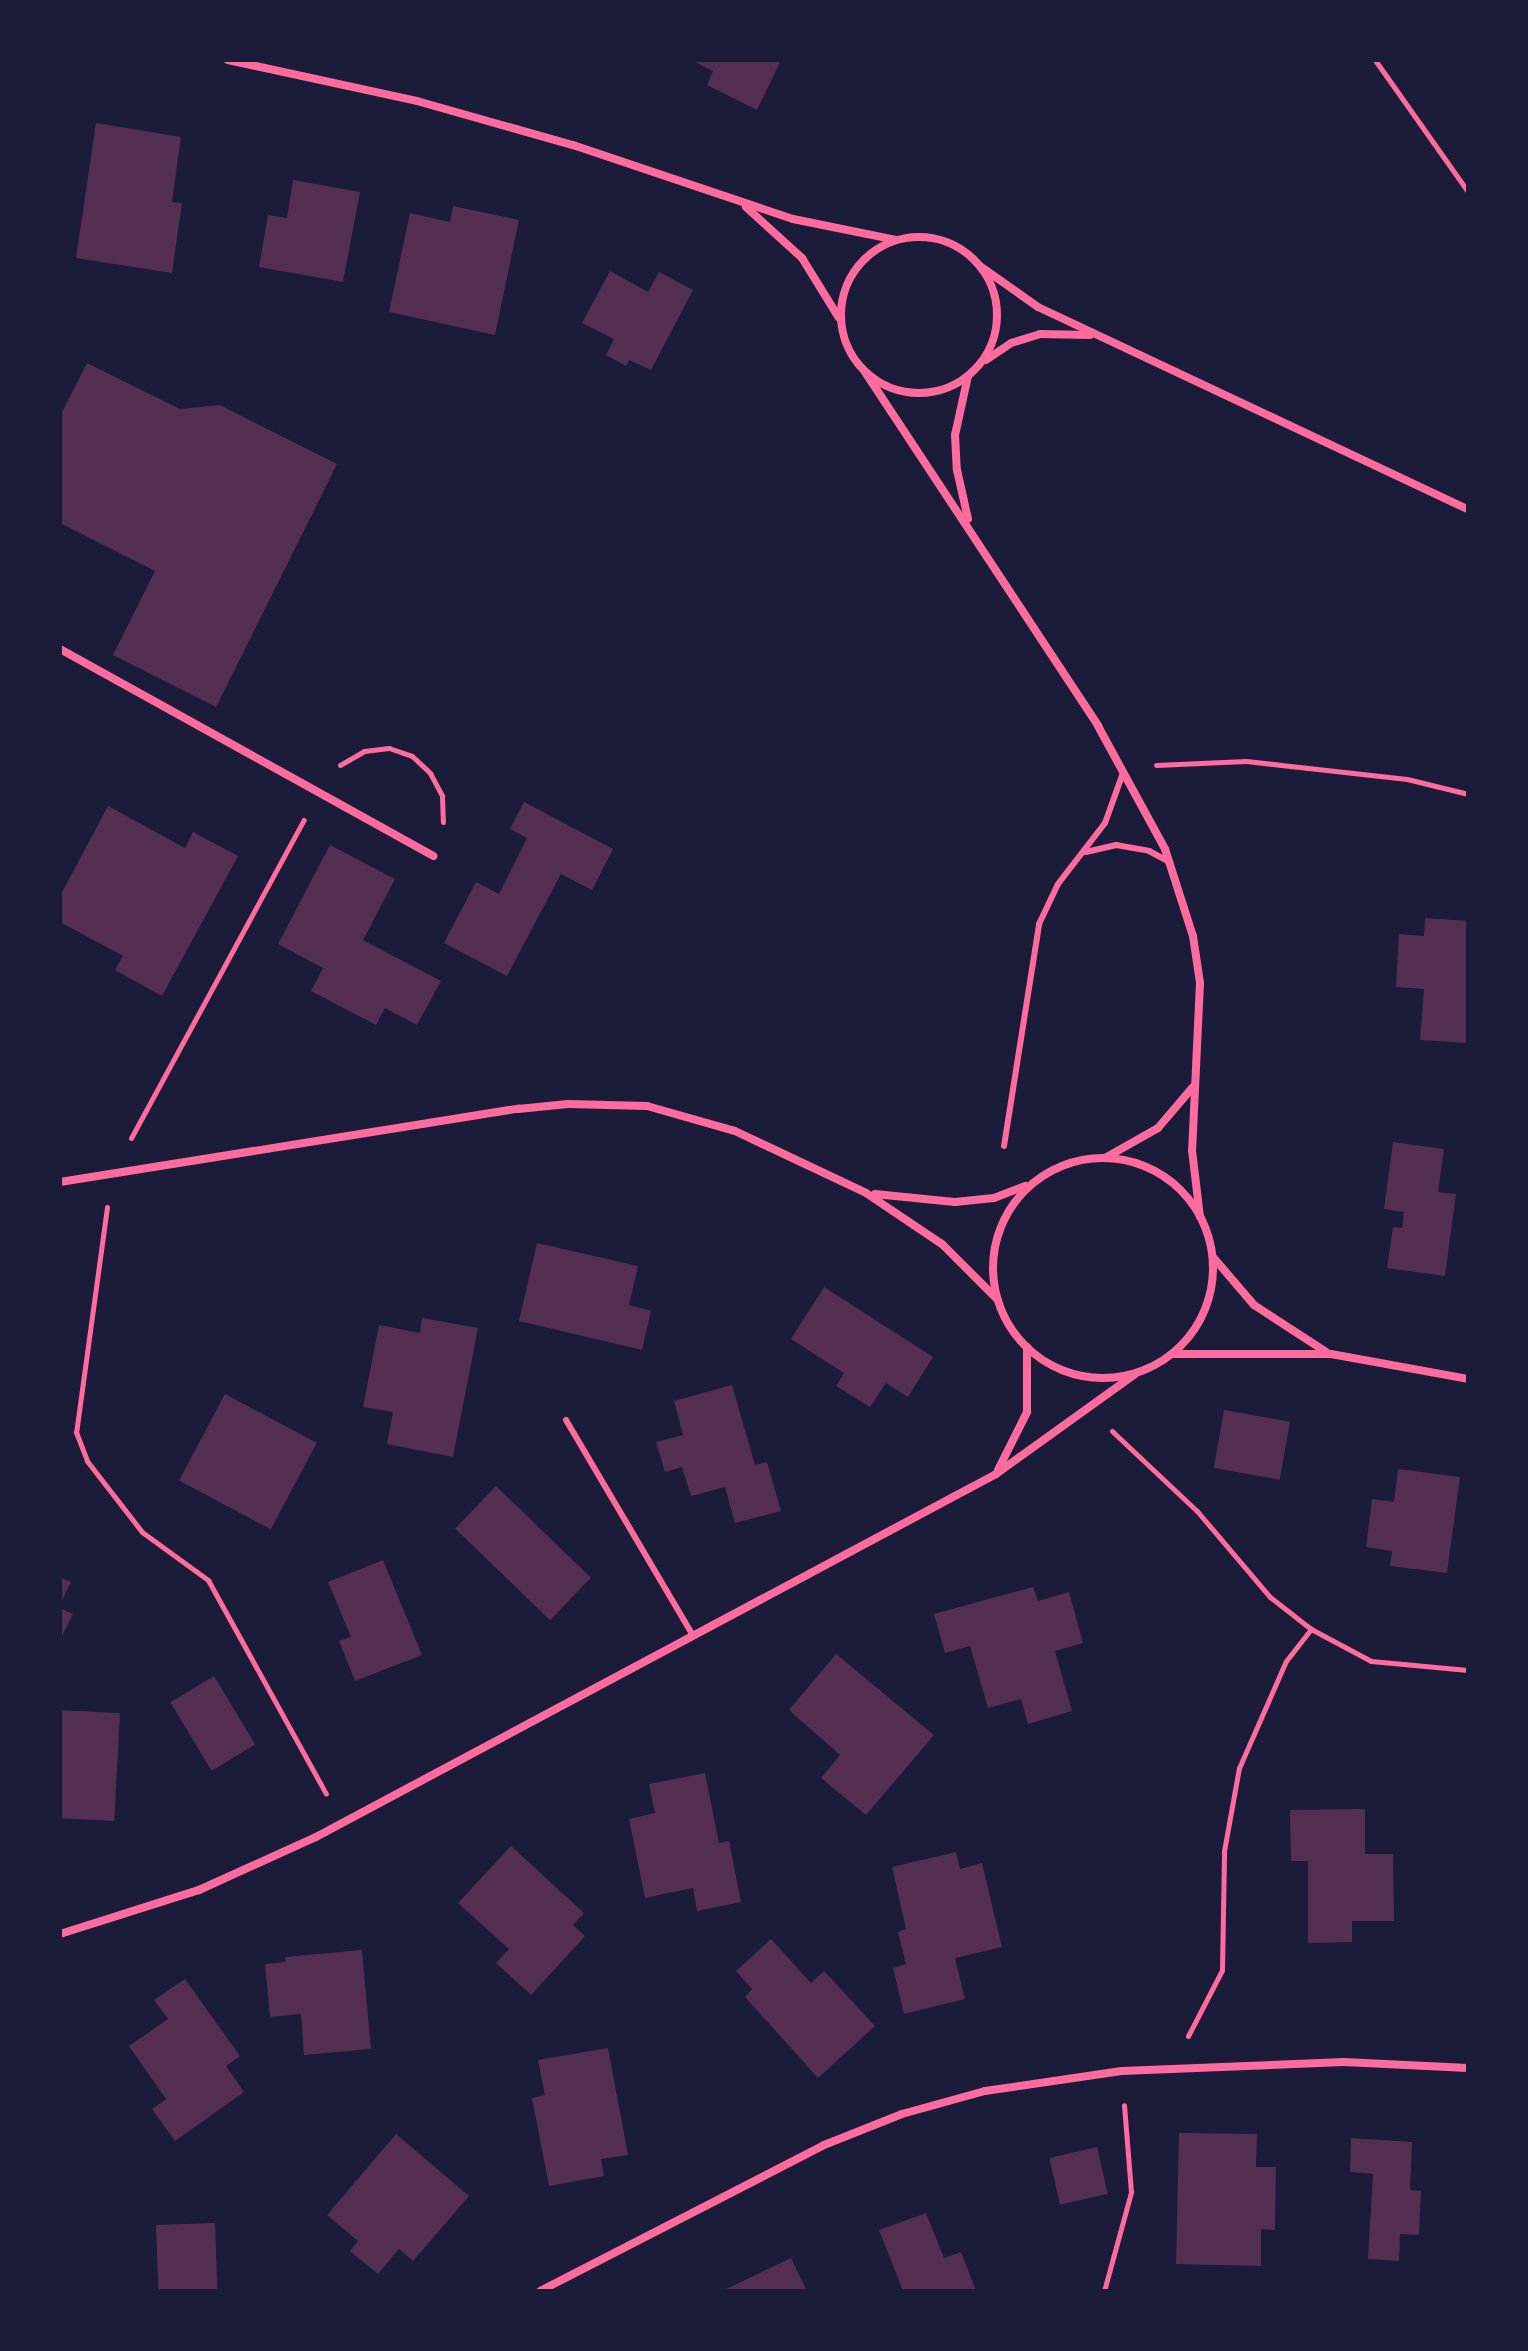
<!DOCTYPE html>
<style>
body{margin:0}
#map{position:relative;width:1528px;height:2351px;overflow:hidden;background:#1b1b3a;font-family:Arial,sans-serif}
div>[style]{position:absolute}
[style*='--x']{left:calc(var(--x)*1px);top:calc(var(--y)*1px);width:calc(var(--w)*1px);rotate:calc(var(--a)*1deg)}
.building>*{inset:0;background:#542f53;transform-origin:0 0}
.path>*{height:5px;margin:-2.5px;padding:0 2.5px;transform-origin:2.5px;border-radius:2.5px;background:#ff6b9d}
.service>*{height:6px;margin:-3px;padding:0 3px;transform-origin:3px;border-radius:3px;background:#ff6b9d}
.minor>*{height:8px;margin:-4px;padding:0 4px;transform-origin:4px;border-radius:4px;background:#ff6b9d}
.minor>.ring{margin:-4px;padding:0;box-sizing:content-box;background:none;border:8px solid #ff6b9d;border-radius:50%}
span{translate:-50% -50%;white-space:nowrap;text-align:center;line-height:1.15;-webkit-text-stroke:6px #1b1b3a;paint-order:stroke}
.frame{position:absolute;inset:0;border:62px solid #1b1b3a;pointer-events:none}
</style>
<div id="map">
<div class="building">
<i style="clip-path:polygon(691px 60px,781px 60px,757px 110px,707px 85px,713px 71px)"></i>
<i style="clip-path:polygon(96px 123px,181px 137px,172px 202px,182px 203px,172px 273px,76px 258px)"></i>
<i style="clip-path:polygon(293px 180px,360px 192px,343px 282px,259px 267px,268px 215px,287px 218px)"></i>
<i style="clip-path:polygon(453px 206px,519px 220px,495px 335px,389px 312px,410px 213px,450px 222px)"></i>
<i style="clip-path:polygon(610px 271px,648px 292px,659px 272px,693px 290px,651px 370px,629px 360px,626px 366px,606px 355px,614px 339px,582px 323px)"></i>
<i style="clip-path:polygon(87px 363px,180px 409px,220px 405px,337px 464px,216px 707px,113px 655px,155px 571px,60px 523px,60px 416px)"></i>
<i style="clip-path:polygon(524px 802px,613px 849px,592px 890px,561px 874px,507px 976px,444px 943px,476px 882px,499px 894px,527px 838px,510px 829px)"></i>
<i style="clip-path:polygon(108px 806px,185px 848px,193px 832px,238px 856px,162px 996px,115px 970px,123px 956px,60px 922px,60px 896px)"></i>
<i style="clip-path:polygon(330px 845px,395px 879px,363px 940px,441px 981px,417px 1025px,385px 1008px,376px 1025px,311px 991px,323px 968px,278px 944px)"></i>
<i style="clip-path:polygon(1425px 918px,1468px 921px,1468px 1043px,1420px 1040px,1424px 989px,1396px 987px,1399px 934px,1424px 936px)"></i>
<i style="clip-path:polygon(1393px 1142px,1444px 1149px,1438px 1192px,1456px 1194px,1445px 1276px,1387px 1268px,1393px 1227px,1402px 1228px,1404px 1212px,1384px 1209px)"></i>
<i style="clip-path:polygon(537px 1243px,638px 1266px,629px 1305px,651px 1311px,642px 1350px,519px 1321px)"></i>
<i style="clip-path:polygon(824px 1287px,933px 1357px,908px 1397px,886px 1383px,870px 1407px,836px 1386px,844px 1373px,791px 1339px)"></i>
<i style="clip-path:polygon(422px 1318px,478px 1328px,453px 1457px,387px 1444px,393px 1412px,363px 1407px,379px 1325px,420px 1333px)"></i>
<i style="clip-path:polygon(732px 1385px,755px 1465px,767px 1462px,781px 1511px,735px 1523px,725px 1487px,691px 1496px,682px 1467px,665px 1472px,656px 1442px,683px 1435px,674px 1401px)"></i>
<i style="left:225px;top:1394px;width:104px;height:98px;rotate:28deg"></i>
<i style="left:1224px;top:1410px;width:67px;height:59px;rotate:10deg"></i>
<i style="clip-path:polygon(1398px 1469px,1460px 1477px,1447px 1573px,1390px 1566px,1392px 1551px,1366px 1547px,1372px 1499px,1394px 1502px)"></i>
<i style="left:496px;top:1486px;width:132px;height:59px;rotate:44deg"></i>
<i style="clip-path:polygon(383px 1560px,422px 1655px,355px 1681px,339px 1641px,351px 1637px,328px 1582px)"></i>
<i style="clip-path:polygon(60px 1577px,71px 1582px,60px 1604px)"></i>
<i style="clip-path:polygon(1033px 1587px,1038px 1601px,1069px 1592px,1083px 1643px,1055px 1651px,1072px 1711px,1028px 1724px,1021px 1699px,988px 1708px,970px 1646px,945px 1653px,934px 1614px)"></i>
<i style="clip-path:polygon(60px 1608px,73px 1614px,60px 1640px)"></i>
<i style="clip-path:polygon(836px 1654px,934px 1735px,866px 1815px,821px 1778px,840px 1755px,789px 1710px)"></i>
<i style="left:214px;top:1676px;width:80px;height:51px;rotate:59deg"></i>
<i style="left:60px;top:1710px;width:60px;height:108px;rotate:3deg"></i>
<i style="clip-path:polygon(705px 1773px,719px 1843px,729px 1841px,741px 1902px,697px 1911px,693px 1888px,645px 1898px,629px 1819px,655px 1813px,649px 1784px)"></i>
<i style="clip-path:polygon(1365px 1809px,1365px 1854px,1393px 1854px,1394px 1921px,1352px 1921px,1352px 1942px,1308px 1943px,1308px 1861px,1291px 1861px,1290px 1810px)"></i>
<i style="clip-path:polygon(511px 1846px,584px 1913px,573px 1925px,585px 1936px,531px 1995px,496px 1963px,509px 1949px,458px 1903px)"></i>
<i style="clip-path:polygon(956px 1852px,960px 1869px,982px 1863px,1002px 1947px,955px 1958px,965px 1999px,904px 2014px,893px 1968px,906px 1964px,898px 1932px,906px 1929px,892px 1867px)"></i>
<i style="clip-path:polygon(771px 1939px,811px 1983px,824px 1971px,875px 2026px,818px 2078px,745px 1997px,752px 1989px,736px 1971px)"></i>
<i style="clip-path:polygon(362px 1950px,371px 2049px,304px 2055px,301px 2014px,270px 2017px,265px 1964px,286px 1962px,285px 1957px)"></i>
<i style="clip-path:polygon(185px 1979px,240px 2056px,226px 2066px,244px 2092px,175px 2141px,152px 2109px,166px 2099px,129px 2046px,168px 2019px,154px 2000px)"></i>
<i style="clip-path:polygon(608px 2048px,628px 2155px,601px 2159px,604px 2176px,549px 2186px,532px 2098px,545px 2095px,538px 2060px)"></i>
<i style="clip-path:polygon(1179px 2133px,1257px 2134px,1256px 2167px,1276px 2167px,1275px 2230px,1261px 2229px,1261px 2266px,1176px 2264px)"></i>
<i style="clip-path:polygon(396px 2134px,469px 2196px,413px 2261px,399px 2249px,378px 2274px,350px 2251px,358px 2241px,327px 2215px)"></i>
<i style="clip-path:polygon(1351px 2138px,1412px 2142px,1410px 2190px,1421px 2191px,1419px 2235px,1400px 2234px,1399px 2261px,1368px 2259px,1373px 2174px,1350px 2172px)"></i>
<i style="left:1097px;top:2147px;width:48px;height:49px;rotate:77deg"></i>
<i style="clip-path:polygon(926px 2213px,944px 2258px,961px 2252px,976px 2291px,903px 2291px,879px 2230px)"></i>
<i style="left:215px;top:2223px;width:68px;height:59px;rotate:88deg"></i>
<i style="clip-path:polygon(791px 2258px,807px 2291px,722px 2291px)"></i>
</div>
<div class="path">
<i style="--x:1375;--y:60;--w:161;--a:54.8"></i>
<i style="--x:340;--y:765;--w:28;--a:-30"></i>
<i style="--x:364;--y:751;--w:25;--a:-7"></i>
<i style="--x:389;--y:748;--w:24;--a:19"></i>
<i style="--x:412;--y:756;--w:25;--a:43"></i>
<i style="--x:430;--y:773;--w:26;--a:62"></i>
<i style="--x:442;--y:796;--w:26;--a:88"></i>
<i style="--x:1156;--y:765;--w:90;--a:-2.5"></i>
<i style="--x:1246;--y:761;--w:162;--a:6.4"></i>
<i style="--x:1407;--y:779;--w:63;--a:13.8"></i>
<i style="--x:131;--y:1138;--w:362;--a:-61.5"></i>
<i style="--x:107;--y:1207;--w:227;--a:97.8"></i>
<i style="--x:76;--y:1432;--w:31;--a:69"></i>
<i style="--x:87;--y:1461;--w:90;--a:52.2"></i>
<i style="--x:142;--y:1532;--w:82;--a:36"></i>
<i style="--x:208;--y:1580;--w:244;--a:61.1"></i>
<i style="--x:1112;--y:1431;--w:117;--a:43.3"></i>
<i style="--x:1197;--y:1511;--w:113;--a:49.7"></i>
<i style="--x:1270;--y:1597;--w:52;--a:38"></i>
<i style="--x:1311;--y:1629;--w:68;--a:28.1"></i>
<i style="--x:1371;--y:1661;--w:97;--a:5.3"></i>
<i style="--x:1188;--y:2036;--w:74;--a:-62.7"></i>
<i style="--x:1222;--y:1970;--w:119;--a:-89"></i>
<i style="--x:1224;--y:1851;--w:84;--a:-79.8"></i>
<i style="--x:1239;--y:1768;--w:117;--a:-66.3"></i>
<i style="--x:1286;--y:1661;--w:41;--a:-52"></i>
<i style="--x:1104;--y:2291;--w:103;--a:-74.7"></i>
<i style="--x:1131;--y:2192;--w:87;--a:-94.6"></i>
</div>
<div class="service">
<i style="--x:1086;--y:852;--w:31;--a:-13"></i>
<i style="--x:1116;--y:845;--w:34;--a:10"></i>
<i style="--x:1149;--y:851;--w:24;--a:28"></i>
<i style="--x:1004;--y:1146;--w:225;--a:-81"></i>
<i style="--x:1039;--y:924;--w:44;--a:-64.6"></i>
<i style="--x:1058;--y:884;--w:77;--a:-52.4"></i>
<i style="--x:1105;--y:823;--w:53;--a:-70.2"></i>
<i style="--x:566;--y:1420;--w:251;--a:59.5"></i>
</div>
<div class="minor">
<i style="--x:228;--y:60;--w:193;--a:12.2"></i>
<i style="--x:417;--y:101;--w:162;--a:15.8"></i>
<i style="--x:573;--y:145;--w:232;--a:18.6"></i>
<i style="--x:793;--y:219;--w:105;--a:11.5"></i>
<i style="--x:746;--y:207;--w:76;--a:42.3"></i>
<i style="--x:802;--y:258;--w:70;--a:58.3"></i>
<i class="ring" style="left:841px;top:237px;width:148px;height:148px"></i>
<i style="--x:980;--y:266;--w:71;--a:35.3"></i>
<i style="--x:1038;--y:307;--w:475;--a:25.2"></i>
<i style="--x:986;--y:360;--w:30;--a:-34"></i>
<i style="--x:1011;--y:343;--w:30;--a:-17"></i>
<i style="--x:1040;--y:334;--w:50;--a:1.1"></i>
<i style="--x:865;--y:372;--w:424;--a:56.6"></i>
<i style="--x:1098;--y:726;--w:140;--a:61.4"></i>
<i style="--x:1165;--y:849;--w:91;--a:72.2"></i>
<i style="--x:1193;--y:936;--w:48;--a:81.5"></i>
<i style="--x:1200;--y:983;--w:167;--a:92.7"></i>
<i style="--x:1192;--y:1150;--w:67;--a:83.2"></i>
<i style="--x:968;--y:376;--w:60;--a:102.4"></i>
<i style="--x:955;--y:435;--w:35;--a:87"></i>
<i style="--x:957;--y:470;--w:50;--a:77.3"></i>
<i style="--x:60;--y:649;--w:427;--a:29"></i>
<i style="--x:1105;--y:1158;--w:61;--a:-29.5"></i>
<i style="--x:1158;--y:1128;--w:54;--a:-49.5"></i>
<i class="ring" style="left:993px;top:1158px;width:212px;height:212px"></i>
<i style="--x:60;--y:1182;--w:464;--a:-9.1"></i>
<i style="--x:518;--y:1109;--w:50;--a:-5.7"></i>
<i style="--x:568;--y:1104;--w:79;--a:1.5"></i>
<i style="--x:647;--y:1106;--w:91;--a:15.9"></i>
<i style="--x:735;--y:1131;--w:145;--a:25.3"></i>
<i style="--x:866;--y:1193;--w:92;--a:33.9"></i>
<i style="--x:942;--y:1244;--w:79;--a:45"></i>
<i style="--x:875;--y:1194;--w:80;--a:5.7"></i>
<i style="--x:955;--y:1202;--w:39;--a:-6"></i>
<i style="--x:994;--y:1198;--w:34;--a:-21"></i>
<i style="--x:1213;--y:1257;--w:63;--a:49.5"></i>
<i style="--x:1254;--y:1305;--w:86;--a:33.1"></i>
<i style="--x:1173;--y:1354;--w:158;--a:0"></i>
<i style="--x:1331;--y:1354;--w:139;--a:10.3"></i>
<i style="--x:998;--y:1470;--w:65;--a:-63.4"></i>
<i style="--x:1027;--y:1412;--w:65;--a:-90"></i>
<i style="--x:60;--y:1934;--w:146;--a:-17.6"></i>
<i style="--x:199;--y:1890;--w:128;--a:-24.4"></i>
<i style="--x:316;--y:1837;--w:771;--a:-28.09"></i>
<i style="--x:996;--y:1474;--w:171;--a:-35.7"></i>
<i style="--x:540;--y:2291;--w:319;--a:-27.2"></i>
<i style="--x:824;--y:2145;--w:84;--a:-21.7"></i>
<i style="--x:902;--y:2114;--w:86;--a:-15.5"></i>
<i style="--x:985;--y:2091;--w:138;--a:-8.3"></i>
<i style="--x:1122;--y:2071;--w:222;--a:-2.3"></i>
<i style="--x:1344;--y:2062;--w:124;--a:2.8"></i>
</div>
<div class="frame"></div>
</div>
